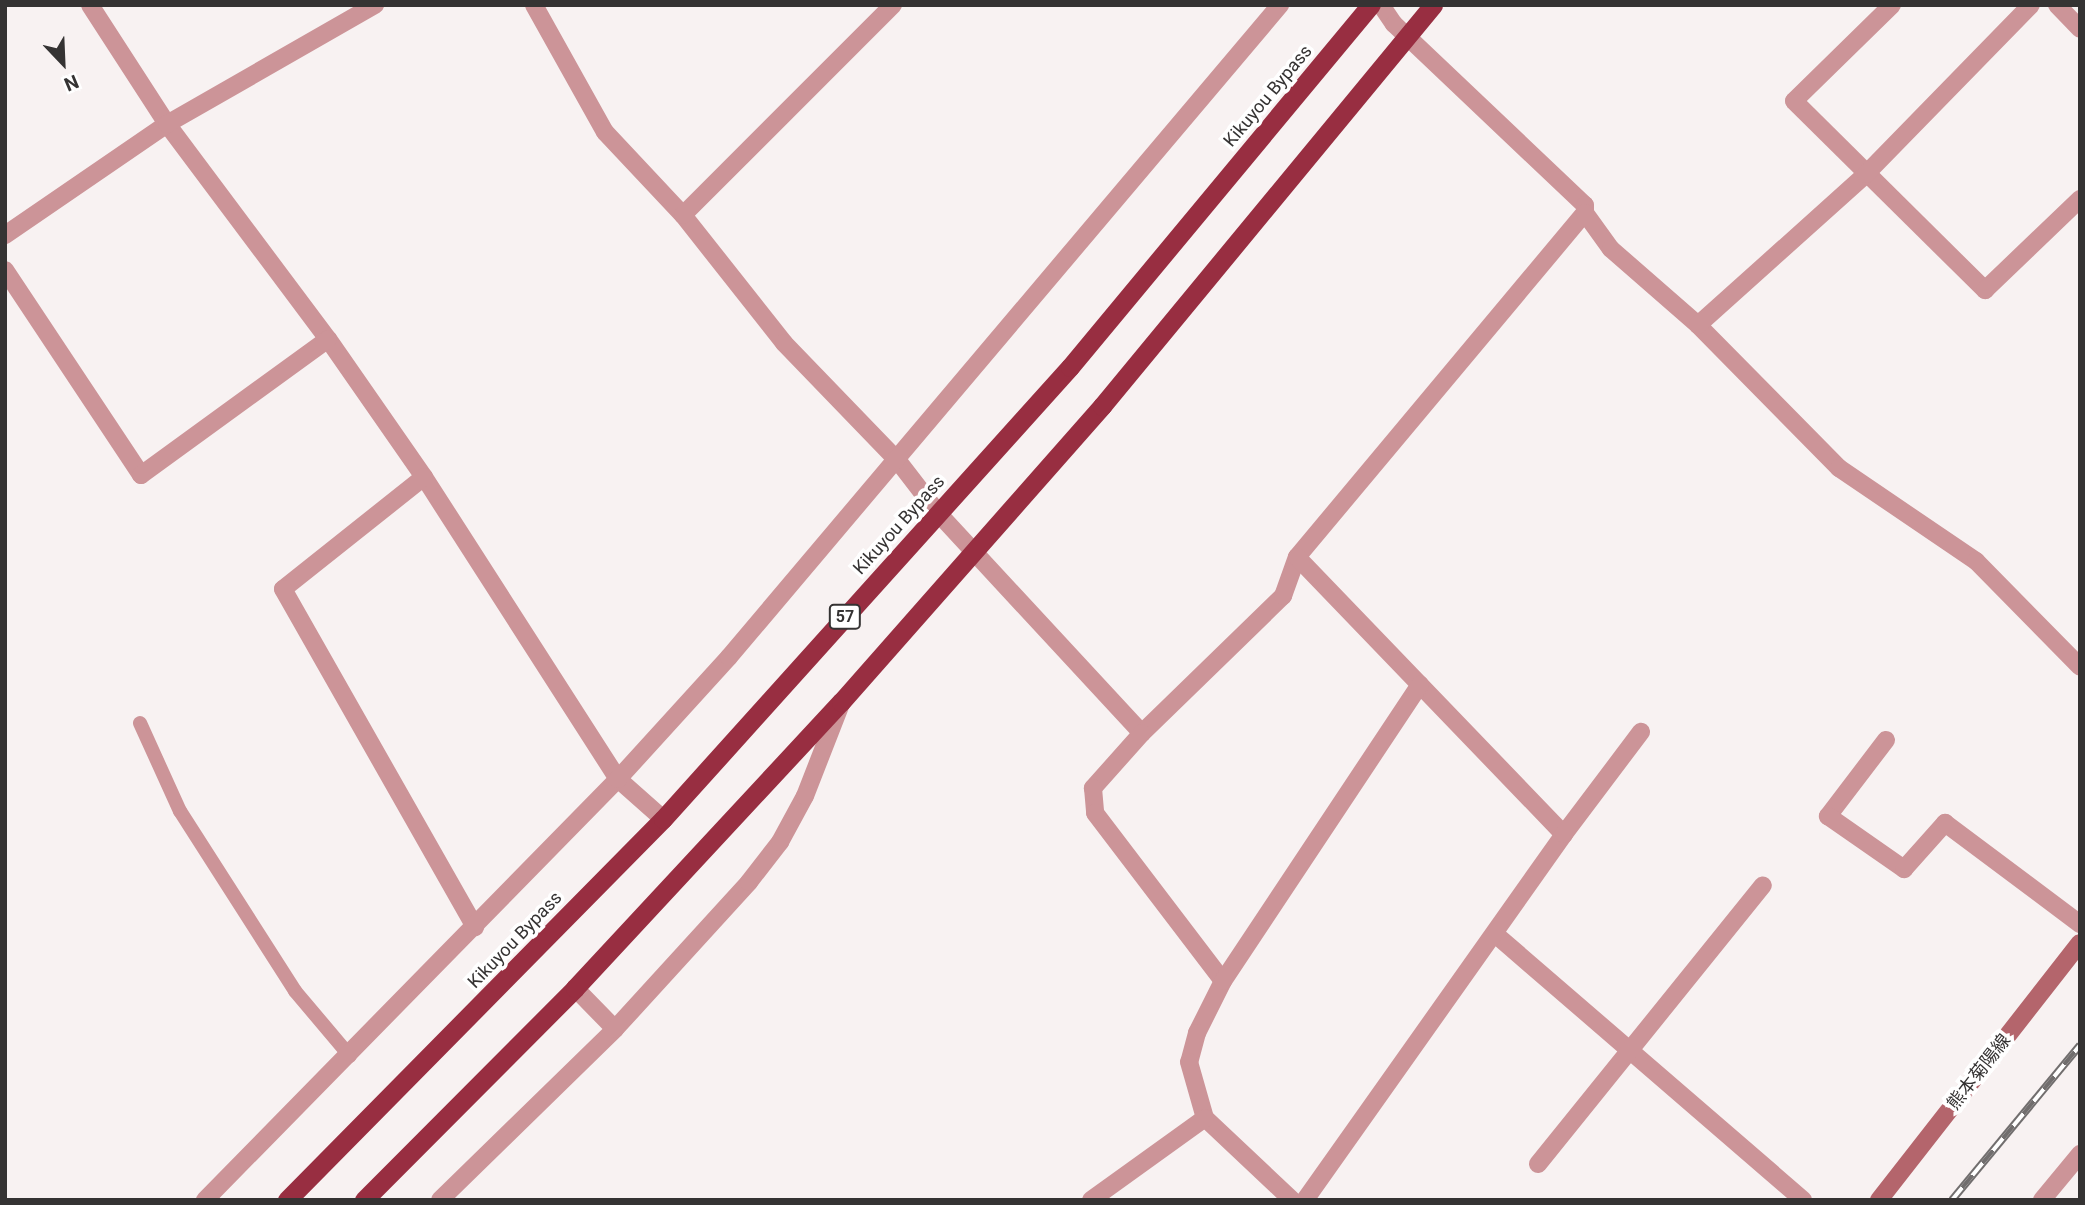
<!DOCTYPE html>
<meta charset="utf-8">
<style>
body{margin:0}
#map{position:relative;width:2085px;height:1205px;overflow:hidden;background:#f8f2f2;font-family:Roboto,"Noto Sans JP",sans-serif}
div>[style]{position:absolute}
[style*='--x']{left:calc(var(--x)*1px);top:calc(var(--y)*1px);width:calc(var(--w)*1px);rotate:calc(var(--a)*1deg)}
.service>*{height:14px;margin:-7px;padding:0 7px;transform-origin:7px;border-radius:7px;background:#cc9498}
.minor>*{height:18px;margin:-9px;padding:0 9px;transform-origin:9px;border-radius:9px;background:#cc9498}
.tertiary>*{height:18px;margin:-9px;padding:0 9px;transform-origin:9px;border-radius:9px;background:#cc9498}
.secondary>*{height:18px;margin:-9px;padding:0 9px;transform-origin:9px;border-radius:9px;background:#b4656c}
.trunk>*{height:19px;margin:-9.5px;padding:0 9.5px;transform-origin:9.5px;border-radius:9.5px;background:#982e41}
.rail>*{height:8px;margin-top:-4px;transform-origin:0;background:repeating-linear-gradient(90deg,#fff 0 16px,#716e6e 0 32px);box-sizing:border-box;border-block:2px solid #716e6e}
span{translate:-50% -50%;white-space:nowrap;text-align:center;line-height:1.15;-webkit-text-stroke:7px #fff;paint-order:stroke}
.shield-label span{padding:2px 5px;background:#fff;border:2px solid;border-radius:5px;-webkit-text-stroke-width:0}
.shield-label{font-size:16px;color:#353333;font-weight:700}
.street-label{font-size:18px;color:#353333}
.frame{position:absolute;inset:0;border:7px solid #353333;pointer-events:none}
.north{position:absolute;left:28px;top:28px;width:70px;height:70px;-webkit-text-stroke:5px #fff;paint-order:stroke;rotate:157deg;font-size:19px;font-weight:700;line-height:28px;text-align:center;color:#353333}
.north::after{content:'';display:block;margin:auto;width:24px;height:32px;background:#353333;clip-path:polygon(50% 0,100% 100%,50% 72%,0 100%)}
</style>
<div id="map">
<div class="service">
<i style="--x:140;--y:723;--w:97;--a:65.6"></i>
<i style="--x:180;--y:811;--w:214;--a:57.4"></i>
<i style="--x:295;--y:991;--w:85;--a:49.8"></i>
</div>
<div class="minor">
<i style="--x:90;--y:5;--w:142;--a:57.1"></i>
<i style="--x:167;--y:124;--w:269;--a:53.2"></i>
<i style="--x:328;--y:339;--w:168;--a:55.2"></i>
<i style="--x:424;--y:477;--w:359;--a:57.3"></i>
<i style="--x:618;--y:779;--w:60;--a:41.6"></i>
<i style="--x:534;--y:5;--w:145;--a:60.8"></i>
<i style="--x:605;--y:132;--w:114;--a:46.8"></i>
<i style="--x:683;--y:215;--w:163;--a:51.7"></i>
<i style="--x:784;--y:343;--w:164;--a:46"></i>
<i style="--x:898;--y:461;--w:66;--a:52.4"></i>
<i style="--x:938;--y:513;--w:300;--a:47.2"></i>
<i style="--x:1142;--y:733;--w:197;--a:-44.2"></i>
<i style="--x:1283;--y:596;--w:41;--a:-70.3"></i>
<i style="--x:1297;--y:557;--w:449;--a:-50.1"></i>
<i style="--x:1381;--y:5;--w:23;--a:56"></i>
<i style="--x:1394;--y:24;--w:263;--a:43.5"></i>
<i style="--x:1585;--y:205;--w:8;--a:90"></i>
<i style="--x:1585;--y:213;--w:44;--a:54.2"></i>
<i style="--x:1611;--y:249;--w:116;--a:41.1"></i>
<i style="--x:1698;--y:325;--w:201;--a:45.4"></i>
<i style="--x:1839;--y:468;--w:166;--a:34.2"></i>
<i style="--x:1976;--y:561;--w:148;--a:45.5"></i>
<i style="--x:1892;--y:5;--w:137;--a:135.6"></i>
<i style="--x:1794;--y:101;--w:269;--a:44.7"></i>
<i style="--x:1985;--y:290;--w:132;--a:-43.8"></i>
<i style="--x:2057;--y:5;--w:33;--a:46"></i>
<i style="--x:683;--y:215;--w:297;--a:-45"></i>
<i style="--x:5;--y:235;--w:196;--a:-34.4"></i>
<i style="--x:167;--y:124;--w:240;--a:-29.8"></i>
<i style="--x:5;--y:270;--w:246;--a:56.4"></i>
<i style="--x:141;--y:475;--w:231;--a:-36"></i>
<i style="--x:1698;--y:325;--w:226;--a:-41.9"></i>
<i style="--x:1866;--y:174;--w:236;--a:-45.7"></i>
<i style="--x:424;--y:477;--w:180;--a:141.5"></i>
<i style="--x:283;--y:589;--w:389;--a:60.4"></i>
<i style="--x:1297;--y:557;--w:385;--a:46.1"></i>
<i style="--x:1142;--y:733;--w:74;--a:131.7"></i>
<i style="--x:1093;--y:788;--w:25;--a:85"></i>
<i style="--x:1095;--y:813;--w:211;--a:52.7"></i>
<i style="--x:1223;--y:981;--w:58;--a:116.6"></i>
<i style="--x:1197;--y:1033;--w:30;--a:105"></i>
<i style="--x:1189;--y:1062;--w:58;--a:74.1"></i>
<i style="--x:1205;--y:1118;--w:120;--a:43.3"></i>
<i style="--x:1886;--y:740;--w:96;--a:127.3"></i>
<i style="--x:1828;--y:816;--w:93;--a:34.9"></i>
<i style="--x:1904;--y:869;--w:62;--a:-48.3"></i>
<i style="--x:1945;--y:823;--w:169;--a:36.8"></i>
<i style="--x:1495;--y:934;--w:407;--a:40.8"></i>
<i style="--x:1223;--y:981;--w:356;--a:-56.4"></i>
<i style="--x:575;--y:988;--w:57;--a:45.7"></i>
<i style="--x:1538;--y:1164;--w:358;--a:-51.1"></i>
<i style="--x:205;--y:1200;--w:590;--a:-45.55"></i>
<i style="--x:618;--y:779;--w:165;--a:-47.7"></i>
<i style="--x:729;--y:657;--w:854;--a:-49.8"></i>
<i style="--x:440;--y:1200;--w:245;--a:-44.3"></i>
<i style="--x:615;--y:1029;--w:199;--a:-47.6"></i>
<i style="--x:749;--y:882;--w:51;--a:-52.2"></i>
<i style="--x:780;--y:842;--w:52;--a:-61.5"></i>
<i style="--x:805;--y:796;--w:97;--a:-68.7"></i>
<i style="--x:1091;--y:1200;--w:140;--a:-35.7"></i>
<i style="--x:1305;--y:1200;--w:448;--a:-54.7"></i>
<i style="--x:1564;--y:834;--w:128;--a:-53"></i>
</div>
<div class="tertiary">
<i style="--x:2042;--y:1200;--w:60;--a:-50.4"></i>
</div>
<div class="secondary">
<i style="--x:1879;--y:1200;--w:326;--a:-52"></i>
</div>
<div class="trunk">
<i style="--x:287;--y:1200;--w:535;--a:-45.38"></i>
<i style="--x:663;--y:819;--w:608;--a:-48"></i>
<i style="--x:1070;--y:367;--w:471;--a:-50.3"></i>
<i style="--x:364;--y:1200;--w:299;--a:-45.1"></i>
<i style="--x:575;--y:988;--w:391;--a:-47.1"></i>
<i style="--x:841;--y:702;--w:395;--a:-48.6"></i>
<i style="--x:1102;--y:406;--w:520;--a:-50.46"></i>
</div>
<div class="rail">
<i style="--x:1952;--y:1200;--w:201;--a:-50.4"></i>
</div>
<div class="shield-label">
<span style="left:845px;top:617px">57</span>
</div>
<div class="street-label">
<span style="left:1268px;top:96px;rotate:-50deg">Kikuyou Bypass</span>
<span style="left:899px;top:525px;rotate:-48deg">Kikuyou Bypass</span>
<span style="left:515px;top:940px;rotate:-46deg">Kikuyou Bypass</span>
<span style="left:1979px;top:1072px;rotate:-52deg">熊本菊陽線</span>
</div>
<div class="frame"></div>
<div class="north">N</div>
</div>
